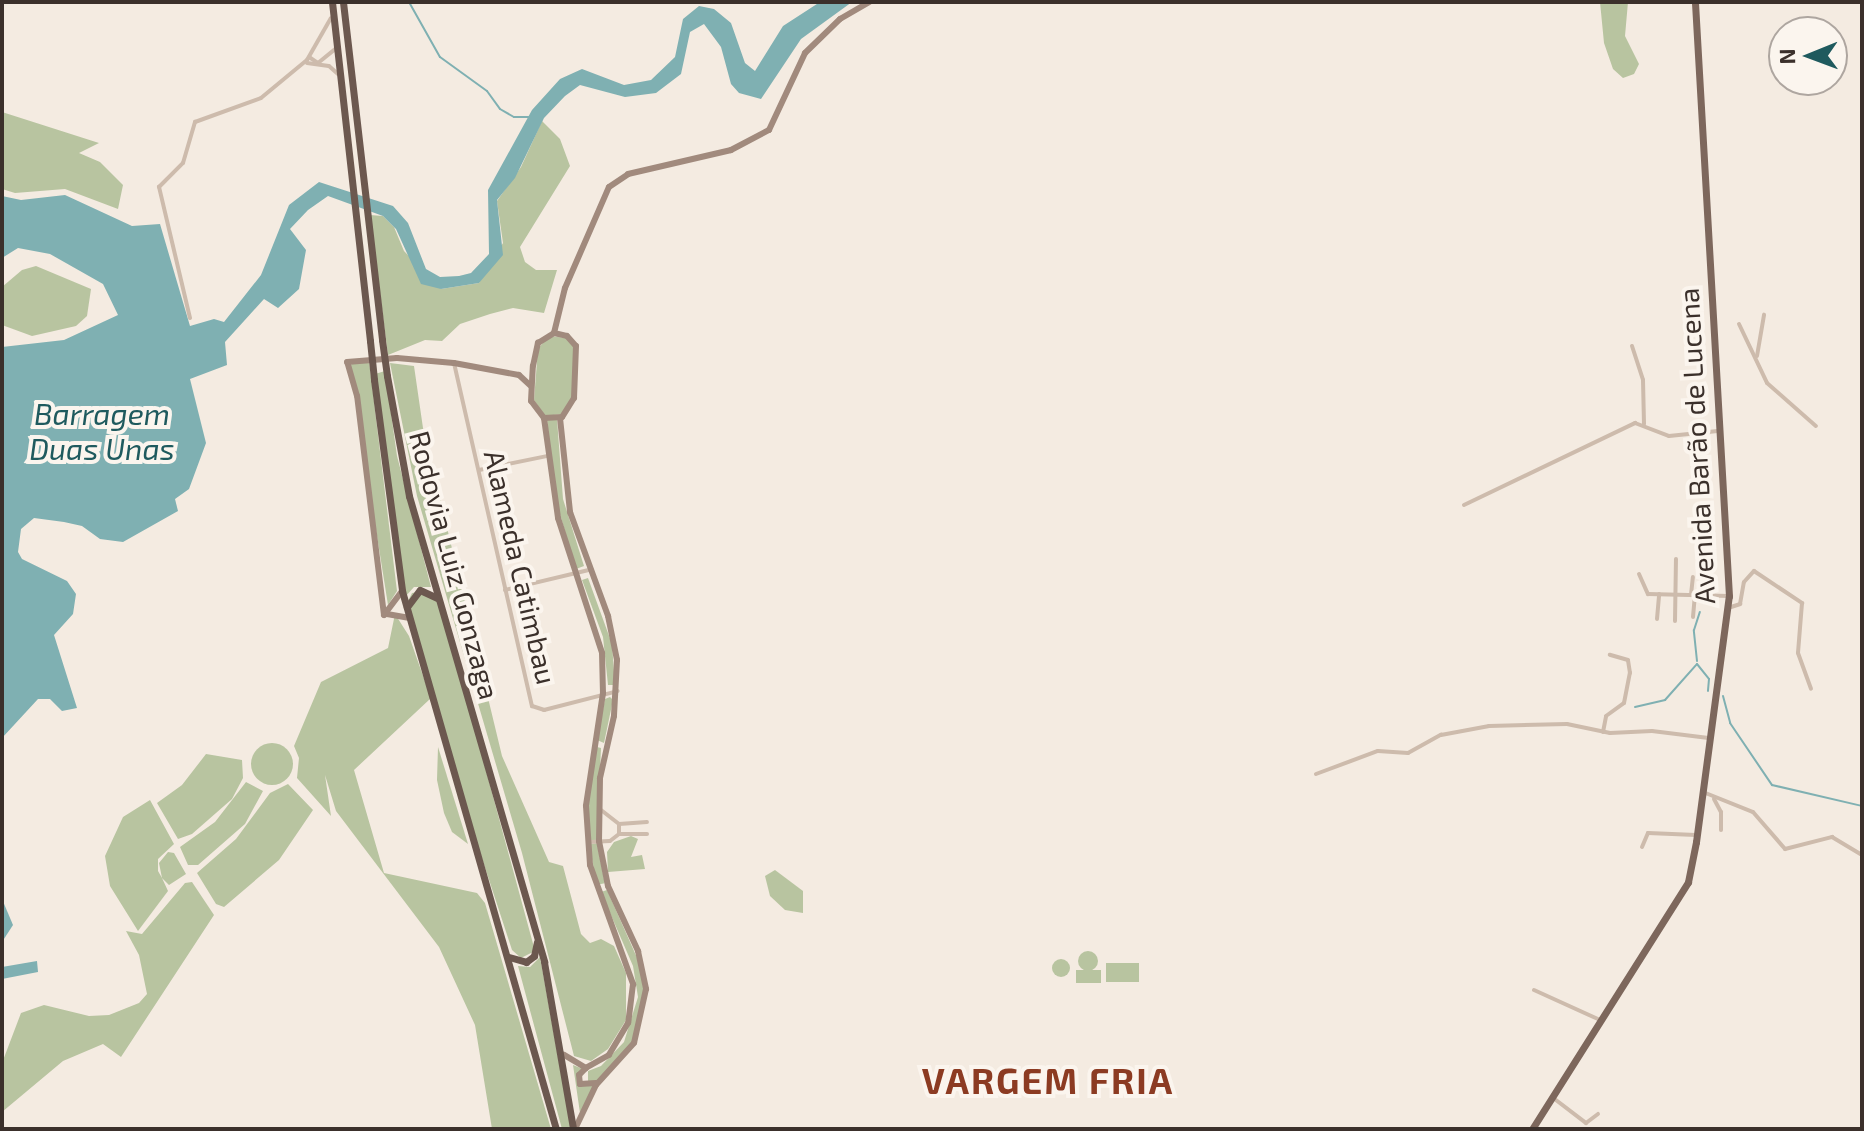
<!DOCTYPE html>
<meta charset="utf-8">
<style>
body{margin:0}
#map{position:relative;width:1864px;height:1131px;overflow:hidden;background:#f4ebe1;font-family:"Exo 2",sans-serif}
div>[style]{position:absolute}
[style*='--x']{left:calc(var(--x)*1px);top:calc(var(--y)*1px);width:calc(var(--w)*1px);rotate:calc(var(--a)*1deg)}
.green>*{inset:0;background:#b8c4a0;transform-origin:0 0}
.round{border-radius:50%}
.water>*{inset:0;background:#7fb0b2}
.stream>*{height:2px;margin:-1px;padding:0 1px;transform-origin:1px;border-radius:1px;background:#7fb0b2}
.minor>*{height:4px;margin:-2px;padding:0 2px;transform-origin:2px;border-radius:2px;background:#cdbbac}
.secondary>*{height:6px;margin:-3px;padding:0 3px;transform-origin:3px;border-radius:3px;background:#a18a7d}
.primary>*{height:7px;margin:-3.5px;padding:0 3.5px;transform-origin:3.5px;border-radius:3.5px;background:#7d675c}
.trunk>*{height:7px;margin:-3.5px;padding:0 3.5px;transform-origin:3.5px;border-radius:3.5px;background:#6c584f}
.trunk-bridge>*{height:7px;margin:-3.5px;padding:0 3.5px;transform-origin:3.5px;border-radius:3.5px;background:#6c584f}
span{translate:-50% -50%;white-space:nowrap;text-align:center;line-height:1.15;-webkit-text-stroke:8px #fbf5ee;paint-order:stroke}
.street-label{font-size:28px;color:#3b302b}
.water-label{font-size:30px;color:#1f5a5e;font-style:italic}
.district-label{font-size:36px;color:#8c3b22;font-weight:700;letter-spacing:2px}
.frame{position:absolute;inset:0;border:4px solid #3b302b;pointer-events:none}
.north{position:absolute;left:1768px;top:16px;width:80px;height:80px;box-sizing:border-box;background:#fbf5ee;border:2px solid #aea6a0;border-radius:50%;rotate:269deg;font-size:22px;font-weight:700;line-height:32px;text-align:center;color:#3b302b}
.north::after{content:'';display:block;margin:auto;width:28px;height:36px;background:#1f5a5e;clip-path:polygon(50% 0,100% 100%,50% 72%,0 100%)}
</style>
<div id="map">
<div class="green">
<i style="clip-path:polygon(1600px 2px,1628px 2px,1625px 36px,1639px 64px,1634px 74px,1623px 78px,1613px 69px,1604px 43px)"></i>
<i style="clip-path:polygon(2px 112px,99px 143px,79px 153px,100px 162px,123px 185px,118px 209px,65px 189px,15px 193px,2px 189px)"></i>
<i style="clip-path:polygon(542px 121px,560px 139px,570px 166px,520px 247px,525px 262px,536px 270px,557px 270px,544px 313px,513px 308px,490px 314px,460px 324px,442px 341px,425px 340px,388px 355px,370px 215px,383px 216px,394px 227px,404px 251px,441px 289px,479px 283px,503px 243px,497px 201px,521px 167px)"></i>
<i style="clip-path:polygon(36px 266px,91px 289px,87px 316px,76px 326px,32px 336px,2px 325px,2px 287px,22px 270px)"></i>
<i style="clip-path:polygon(548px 336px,567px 338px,574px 345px,573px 398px,562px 414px,545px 416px,534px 400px,538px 349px)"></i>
<i style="clip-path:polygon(354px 361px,369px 361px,397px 591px,388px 605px,350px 366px)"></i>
<i style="clip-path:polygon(390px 363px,414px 366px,423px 428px,502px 756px,549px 862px,563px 866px,581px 934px,590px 943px,601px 939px,614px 946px,626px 973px,626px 1020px,608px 1049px,591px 1061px,574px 1056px,522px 853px,417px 496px)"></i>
<i style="clip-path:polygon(385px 371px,397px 456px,431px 587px,414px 587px,405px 597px,375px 374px)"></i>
<i style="clip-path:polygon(547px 419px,557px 419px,563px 499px,584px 566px,576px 569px,555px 497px)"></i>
<i style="clip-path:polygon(588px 578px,612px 644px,615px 685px,608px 685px,603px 637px,582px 580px)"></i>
<i style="clip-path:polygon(424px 591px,441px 605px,535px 951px,521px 958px,512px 950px,430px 699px,354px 770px,384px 873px,477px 893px,485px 903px,551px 1129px,492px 1129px,475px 1025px,439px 947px,336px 811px,325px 775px,331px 816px,297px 778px,299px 758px,294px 746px,321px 682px,388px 648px,395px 614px,409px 636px,428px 690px,408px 601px,412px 593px)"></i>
<i style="clip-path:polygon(610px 697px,613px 700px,604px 743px,597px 740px,605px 699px)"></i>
<i class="round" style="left:251px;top:743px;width:42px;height:42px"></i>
<i style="clip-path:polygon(438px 747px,468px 844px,452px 832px,444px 813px,437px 780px)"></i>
<i style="clip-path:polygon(597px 747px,601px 748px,597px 840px,590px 840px,588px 802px)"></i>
<i style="clip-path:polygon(206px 754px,242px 760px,243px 778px,232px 799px,192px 834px,178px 839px,157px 803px,182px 785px)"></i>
<i style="clip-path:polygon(246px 782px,263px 791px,245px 824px,198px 865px,188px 865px,180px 847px,215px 822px)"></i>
<i style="clip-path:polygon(288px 784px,313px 810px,279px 860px,224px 907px,216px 904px,197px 873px,236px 839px,270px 793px)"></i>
<i style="clip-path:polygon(150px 800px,174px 844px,158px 859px,158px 871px,162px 878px,159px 863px,168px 852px,174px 853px,186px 874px,169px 885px,162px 878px,168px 891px,138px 931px,110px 886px,105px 856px,123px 817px)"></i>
<i style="clip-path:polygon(631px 836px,638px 839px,631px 857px,642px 855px,645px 869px,608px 872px,607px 852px,614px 842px)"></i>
<i style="left:597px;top:843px;width:41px;height:8px;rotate:79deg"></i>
<i style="clip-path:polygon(775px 870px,803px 891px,803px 913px,785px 910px,770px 896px,765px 876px)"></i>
<i style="clip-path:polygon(192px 882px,214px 915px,121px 1057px,103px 1044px,63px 1061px,2px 1112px,2px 1063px,21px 1013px,44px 1005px,89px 1016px,109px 1015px,139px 1003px,147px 994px,139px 955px,126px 931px,142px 934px,185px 883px)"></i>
<i style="clip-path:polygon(607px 890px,642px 969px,644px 1005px,632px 1044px,596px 1082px,588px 1083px,588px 1071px,601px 1066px,624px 1042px,638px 997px,633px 966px,601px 892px)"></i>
<i class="round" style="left:1078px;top:951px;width:20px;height:20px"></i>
<i style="clip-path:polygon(540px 957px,571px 1129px,562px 1129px,518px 966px,530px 967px)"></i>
<i class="round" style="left:1052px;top:959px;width:18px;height:18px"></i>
<i style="left:1139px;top:963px;width:19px;height:33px;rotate:90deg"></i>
<i style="left:1101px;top:970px;width:13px;height:25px;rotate:90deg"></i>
<i style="clip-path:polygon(573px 1065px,583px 1069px,581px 1086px,596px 1085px,580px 1113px)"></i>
</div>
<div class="water">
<i style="clip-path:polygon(820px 2px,852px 2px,801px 39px,761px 99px,739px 93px,731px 84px,721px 47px,704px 24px,690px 32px,681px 74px,656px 93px,625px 97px,580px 85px,565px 96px,544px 118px,515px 178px,497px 200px,503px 255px,479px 283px,441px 289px,421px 284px,396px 229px,383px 216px,328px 196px,308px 210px,290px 229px,306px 250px,299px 289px,278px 308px,264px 299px,225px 342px,227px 365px,190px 379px,206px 443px,189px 489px,175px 499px,178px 511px,123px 542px,100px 539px,82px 526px,64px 522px,34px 518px,21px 529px,18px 552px,22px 559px,67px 581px,76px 594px,73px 614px,54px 635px,77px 708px,62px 711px,50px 699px,38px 699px,2px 738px,2px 347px,64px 340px,118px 315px,103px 284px,50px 254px,18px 248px,2px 258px,2px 196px,21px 200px,65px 195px,132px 226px,160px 224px,190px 326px,214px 319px,224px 322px,261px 275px,289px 205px,319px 182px,393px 206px,408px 223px,426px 269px,440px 277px,459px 276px,471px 273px,489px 254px,488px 190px,532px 110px,560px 79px,582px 69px,624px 85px,651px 80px,675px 57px,683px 19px,699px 6px,714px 9px,731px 23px,745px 63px,755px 71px,783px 26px)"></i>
<i style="clip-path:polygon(2px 899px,13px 925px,2px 942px)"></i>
<i style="clip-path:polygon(37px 961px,38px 972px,2px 979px,2px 967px)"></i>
</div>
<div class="stream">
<i style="--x:409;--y:2;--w:63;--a:60.6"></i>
<i style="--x:440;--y:57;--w:58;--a:35.9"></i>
<i style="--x:487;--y:91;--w:22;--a:54"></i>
<i style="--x:500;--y:109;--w:16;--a:30"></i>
<i style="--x:514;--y:117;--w:15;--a:0"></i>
<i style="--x:1697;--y:661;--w:31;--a:-96"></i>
<i style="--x:1694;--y:630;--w:19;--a:-72"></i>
<i style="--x:1723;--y:696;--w:28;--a:75"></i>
<i style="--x:1730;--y:723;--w:75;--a:55.9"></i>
<i style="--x:1772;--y:785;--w:92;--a:13.1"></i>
<i style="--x:1635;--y:707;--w:31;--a:-13"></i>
<i style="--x:1665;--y:700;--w:48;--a:-48.4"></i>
<i style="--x:1697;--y:664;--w:19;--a:51"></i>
<i style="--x:1709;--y:679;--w:12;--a:95"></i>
</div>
<div class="minor">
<i style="--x:309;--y:57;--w:11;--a:34"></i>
<i style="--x:318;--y:63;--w:22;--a:-39"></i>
<i style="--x:307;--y:63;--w:22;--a:8"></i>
<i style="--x:329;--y:66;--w:12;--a:42"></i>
<i style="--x:190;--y:318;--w:135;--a:-103.3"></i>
<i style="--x:159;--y:187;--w:34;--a:-45"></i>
<i style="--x:183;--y:163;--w:43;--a:-73.7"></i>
<i style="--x:195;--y:122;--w:70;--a:-20"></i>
<i style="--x:261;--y:98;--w:60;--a:-39.6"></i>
<i style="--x:307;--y:60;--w:48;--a:-60.3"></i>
<i style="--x:1739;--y:324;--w:65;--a:64.6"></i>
<i style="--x:1767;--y:383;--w:65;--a:41.3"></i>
<i style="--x:1632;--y:346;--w:36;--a:72"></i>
<i style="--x:1643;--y:380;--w:44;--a:88.7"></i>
<i style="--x:1757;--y:356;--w:42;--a:-80.3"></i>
<i style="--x:454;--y:363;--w:352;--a:77.2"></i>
<i style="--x:532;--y:706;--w:13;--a:18"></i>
<i style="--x:544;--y:710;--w:76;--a:-14.4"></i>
<i style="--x:479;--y:470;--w:69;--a:-11.6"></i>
<i style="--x:1464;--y:505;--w:190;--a:-25.6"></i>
<i style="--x:1635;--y:423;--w:36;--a:21"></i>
<i style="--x:1669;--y:436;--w:49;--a:-5.8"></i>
<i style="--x:1639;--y:574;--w:22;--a:66"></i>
<i style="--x:1648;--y:594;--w:81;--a:1.4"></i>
<i style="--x:505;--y:590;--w:86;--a:-13.4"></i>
<i style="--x:1691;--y:595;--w:18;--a:-84"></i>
<i style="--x:1728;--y:608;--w:13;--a:-18"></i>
<i style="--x:1740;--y:604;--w:22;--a:-80"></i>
<i style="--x:1744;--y:582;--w:15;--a:-48"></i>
<i style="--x:1754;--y:571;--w:58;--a:33.7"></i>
<i style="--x:1802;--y:603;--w:50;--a:94.6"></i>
<i style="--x:1798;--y:653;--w:38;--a:70"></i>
<i style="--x:1693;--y:617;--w:22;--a:-85"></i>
<i style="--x:1657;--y:619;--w:25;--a:-85"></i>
<i style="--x:1675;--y:621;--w:62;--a:-89.1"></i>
<i style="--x:1603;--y:732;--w:16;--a:-79"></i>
<i style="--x:1606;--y:716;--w:22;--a:-36"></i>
<i style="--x:1624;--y:703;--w:31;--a:-79"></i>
<i style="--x:1630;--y:673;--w:13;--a:-99"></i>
<i style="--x:1628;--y:660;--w:19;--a:-164"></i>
<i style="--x:1316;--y:774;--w:66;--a:-20.4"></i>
<i style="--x:1378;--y:751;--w:30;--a:4"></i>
<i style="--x:1408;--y:753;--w:38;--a:-29"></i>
<i style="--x:1441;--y:735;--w:49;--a:-10.6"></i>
<i style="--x:1489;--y:726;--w:78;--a:-1.5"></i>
<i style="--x:1567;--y:724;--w:44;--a:11.8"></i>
<i style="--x:1610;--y:733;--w:42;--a:-2.7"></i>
<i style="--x:1652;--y:731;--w:57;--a:7"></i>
<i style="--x:1703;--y:792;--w:54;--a:21.8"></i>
<i style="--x:1753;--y:812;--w:49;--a:49.1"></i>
<i style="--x:1785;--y:849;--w:49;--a:-14.3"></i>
<i style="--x:1832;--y:837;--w:35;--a:31"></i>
<i style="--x:1714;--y:799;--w:15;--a:62"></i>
<i style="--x:1721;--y:812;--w:18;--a:90"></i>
<i style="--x:619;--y:824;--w:28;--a:-4"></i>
<i style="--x:619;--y:834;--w:28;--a:0"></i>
<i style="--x:589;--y:842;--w:21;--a:-3"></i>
<i style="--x:610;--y:841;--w:11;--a:-38"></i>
<i style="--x:619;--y:834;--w:10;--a:-90"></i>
<i style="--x:619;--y:824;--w:24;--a:-142"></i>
<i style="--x:1642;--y:847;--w:15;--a:-67"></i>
<i style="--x:1648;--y:833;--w:48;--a:2.4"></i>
<i style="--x:1534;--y:990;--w:72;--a:24.4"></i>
<i style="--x:1552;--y:1097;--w:43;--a:37.4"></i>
<i style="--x:1586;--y:1123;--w:15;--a:-37"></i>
</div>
<div class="secondary">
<i style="--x:554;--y:333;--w:46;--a:-76.3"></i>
<i style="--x:565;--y:288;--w:110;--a:-66.5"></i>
<i style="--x:609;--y:187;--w:23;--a:-34"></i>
<i style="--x:628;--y:174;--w:106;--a:-13.1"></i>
<i style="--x:731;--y:150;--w:43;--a:-27.8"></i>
<i style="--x:769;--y:130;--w:85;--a:-64.9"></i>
<i style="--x:805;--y:53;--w:49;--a:-44.2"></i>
<i style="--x:840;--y:19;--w:34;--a:-30"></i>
<i style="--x:554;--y:333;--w:13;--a:13"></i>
<i style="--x:567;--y:336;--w:13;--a:48"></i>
<i style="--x:576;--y:346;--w:52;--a:92.2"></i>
<i style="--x:574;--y:398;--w:22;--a:122"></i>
<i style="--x:562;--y:417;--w:18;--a:177"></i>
<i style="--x:544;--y:418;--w:21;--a:-127"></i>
<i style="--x:531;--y:401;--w:35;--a:-87"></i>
<i style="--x:533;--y:366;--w:24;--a:-78"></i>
<i style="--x:538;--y:343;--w:19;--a:-32"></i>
<i style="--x:544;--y:418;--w:101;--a:82"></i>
<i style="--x:558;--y:518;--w:142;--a:71.9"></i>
<i style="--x:602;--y:653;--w:40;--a:88.6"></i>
<i style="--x:603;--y:693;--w:114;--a:98.6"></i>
<i style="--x:586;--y:806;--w:59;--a:86.1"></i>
<i style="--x:590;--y:865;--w:127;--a:70.1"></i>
<i style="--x:633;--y:984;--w:39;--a:97"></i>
<i style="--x:628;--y:1023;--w:37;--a:121"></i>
<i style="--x:609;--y:1055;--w:26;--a:151"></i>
<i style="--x:586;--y:1068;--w:26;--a:-149"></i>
<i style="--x:560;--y:418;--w:95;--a:83.9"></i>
<i style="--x:570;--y:512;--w:111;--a:69.9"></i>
<i style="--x:608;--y:616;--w:45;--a:78.4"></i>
<i style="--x:617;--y:660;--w:56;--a:93.1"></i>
<i style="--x:614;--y:716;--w:64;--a:102.7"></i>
<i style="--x:600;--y:778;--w:63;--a:90.9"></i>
<i style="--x:599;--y:841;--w:46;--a:78.7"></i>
<i style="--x:608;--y:886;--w:72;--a:65.2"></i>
<i style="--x:638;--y:951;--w:39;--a:78"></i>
<i style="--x:646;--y:989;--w:55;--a:102.5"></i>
<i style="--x:634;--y:1043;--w:57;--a:132.1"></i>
<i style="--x:596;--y:1085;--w:49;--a:115.5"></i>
<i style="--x:387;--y:614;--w:23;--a:10"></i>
<i style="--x:384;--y:615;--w:221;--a:-97"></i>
<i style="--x:357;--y:396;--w:35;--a:-106"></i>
<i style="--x:347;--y:362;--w:50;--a:-4.6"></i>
<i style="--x:397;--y:358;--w:57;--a:5"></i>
<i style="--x:454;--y:363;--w:66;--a:10.5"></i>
<i style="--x:519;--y:375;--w:16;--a:43"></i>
<i style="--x:384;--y:615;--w:30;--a:-53"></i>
<i style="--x:585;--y:1069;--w:8;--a:135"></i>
<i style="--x:579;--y:1075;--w:9;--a:84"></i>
<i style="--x:580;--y:1084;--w:16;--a:-4"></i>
</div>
<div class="primary">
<i style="--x:1532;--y:1129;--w:292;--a:-57.7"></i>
<i style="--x:1688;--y:882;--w:41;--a:-78.7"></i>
<i style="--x:1696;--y:842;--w:248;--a:-82.4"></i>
<i style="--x:1729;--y:596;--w:595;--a:-93.28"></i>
</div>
<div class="trunk">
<i style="--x:332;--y:2;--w:341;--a:83.6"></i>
<i style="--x:343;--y:2;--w:340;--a:83.4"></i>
<i style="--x:387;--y:376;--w:122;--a:79.6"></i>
<i style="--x:409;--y:496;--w:485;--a:73.8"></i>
<i style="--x:544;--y:962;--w:169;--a:80.1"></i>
<i style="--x:374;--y:380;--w:213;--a:82.4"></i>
<i style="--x:402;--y:591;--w:560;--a:74.03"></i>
<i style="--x:407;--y:607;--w:21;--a:-53"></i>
<i style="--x:420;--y:590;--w:19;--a:25"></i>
<i style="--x:509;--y:957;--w:18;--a:16"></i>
<i style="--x:526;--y:962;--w:10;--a:-37"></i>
<i style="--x:534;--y:956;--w:14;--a:-78"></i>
</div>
<div class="trunk-bridge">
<i style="--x:382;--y:340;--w:36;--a:82"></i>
<i style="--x:370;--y:341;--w:39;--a:84"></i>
</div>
<div class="street-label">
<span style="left:1696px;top:446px;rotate:-93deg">Avenida Barão de Lucena</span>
<span style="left:455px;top:565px;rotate:75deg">Rodovia Luiz Gonzaga</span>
<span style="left:521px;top:567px;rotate:77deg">Alameda Catimbau</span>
</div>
<div class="water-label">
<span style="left:102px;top:430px">Barragem<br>Duas Unas</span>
</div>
<div class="district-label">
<span style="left:1048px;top:1080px">VARGEM FRIA</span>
</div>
<div class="frame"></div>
<div class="north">N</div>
</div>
